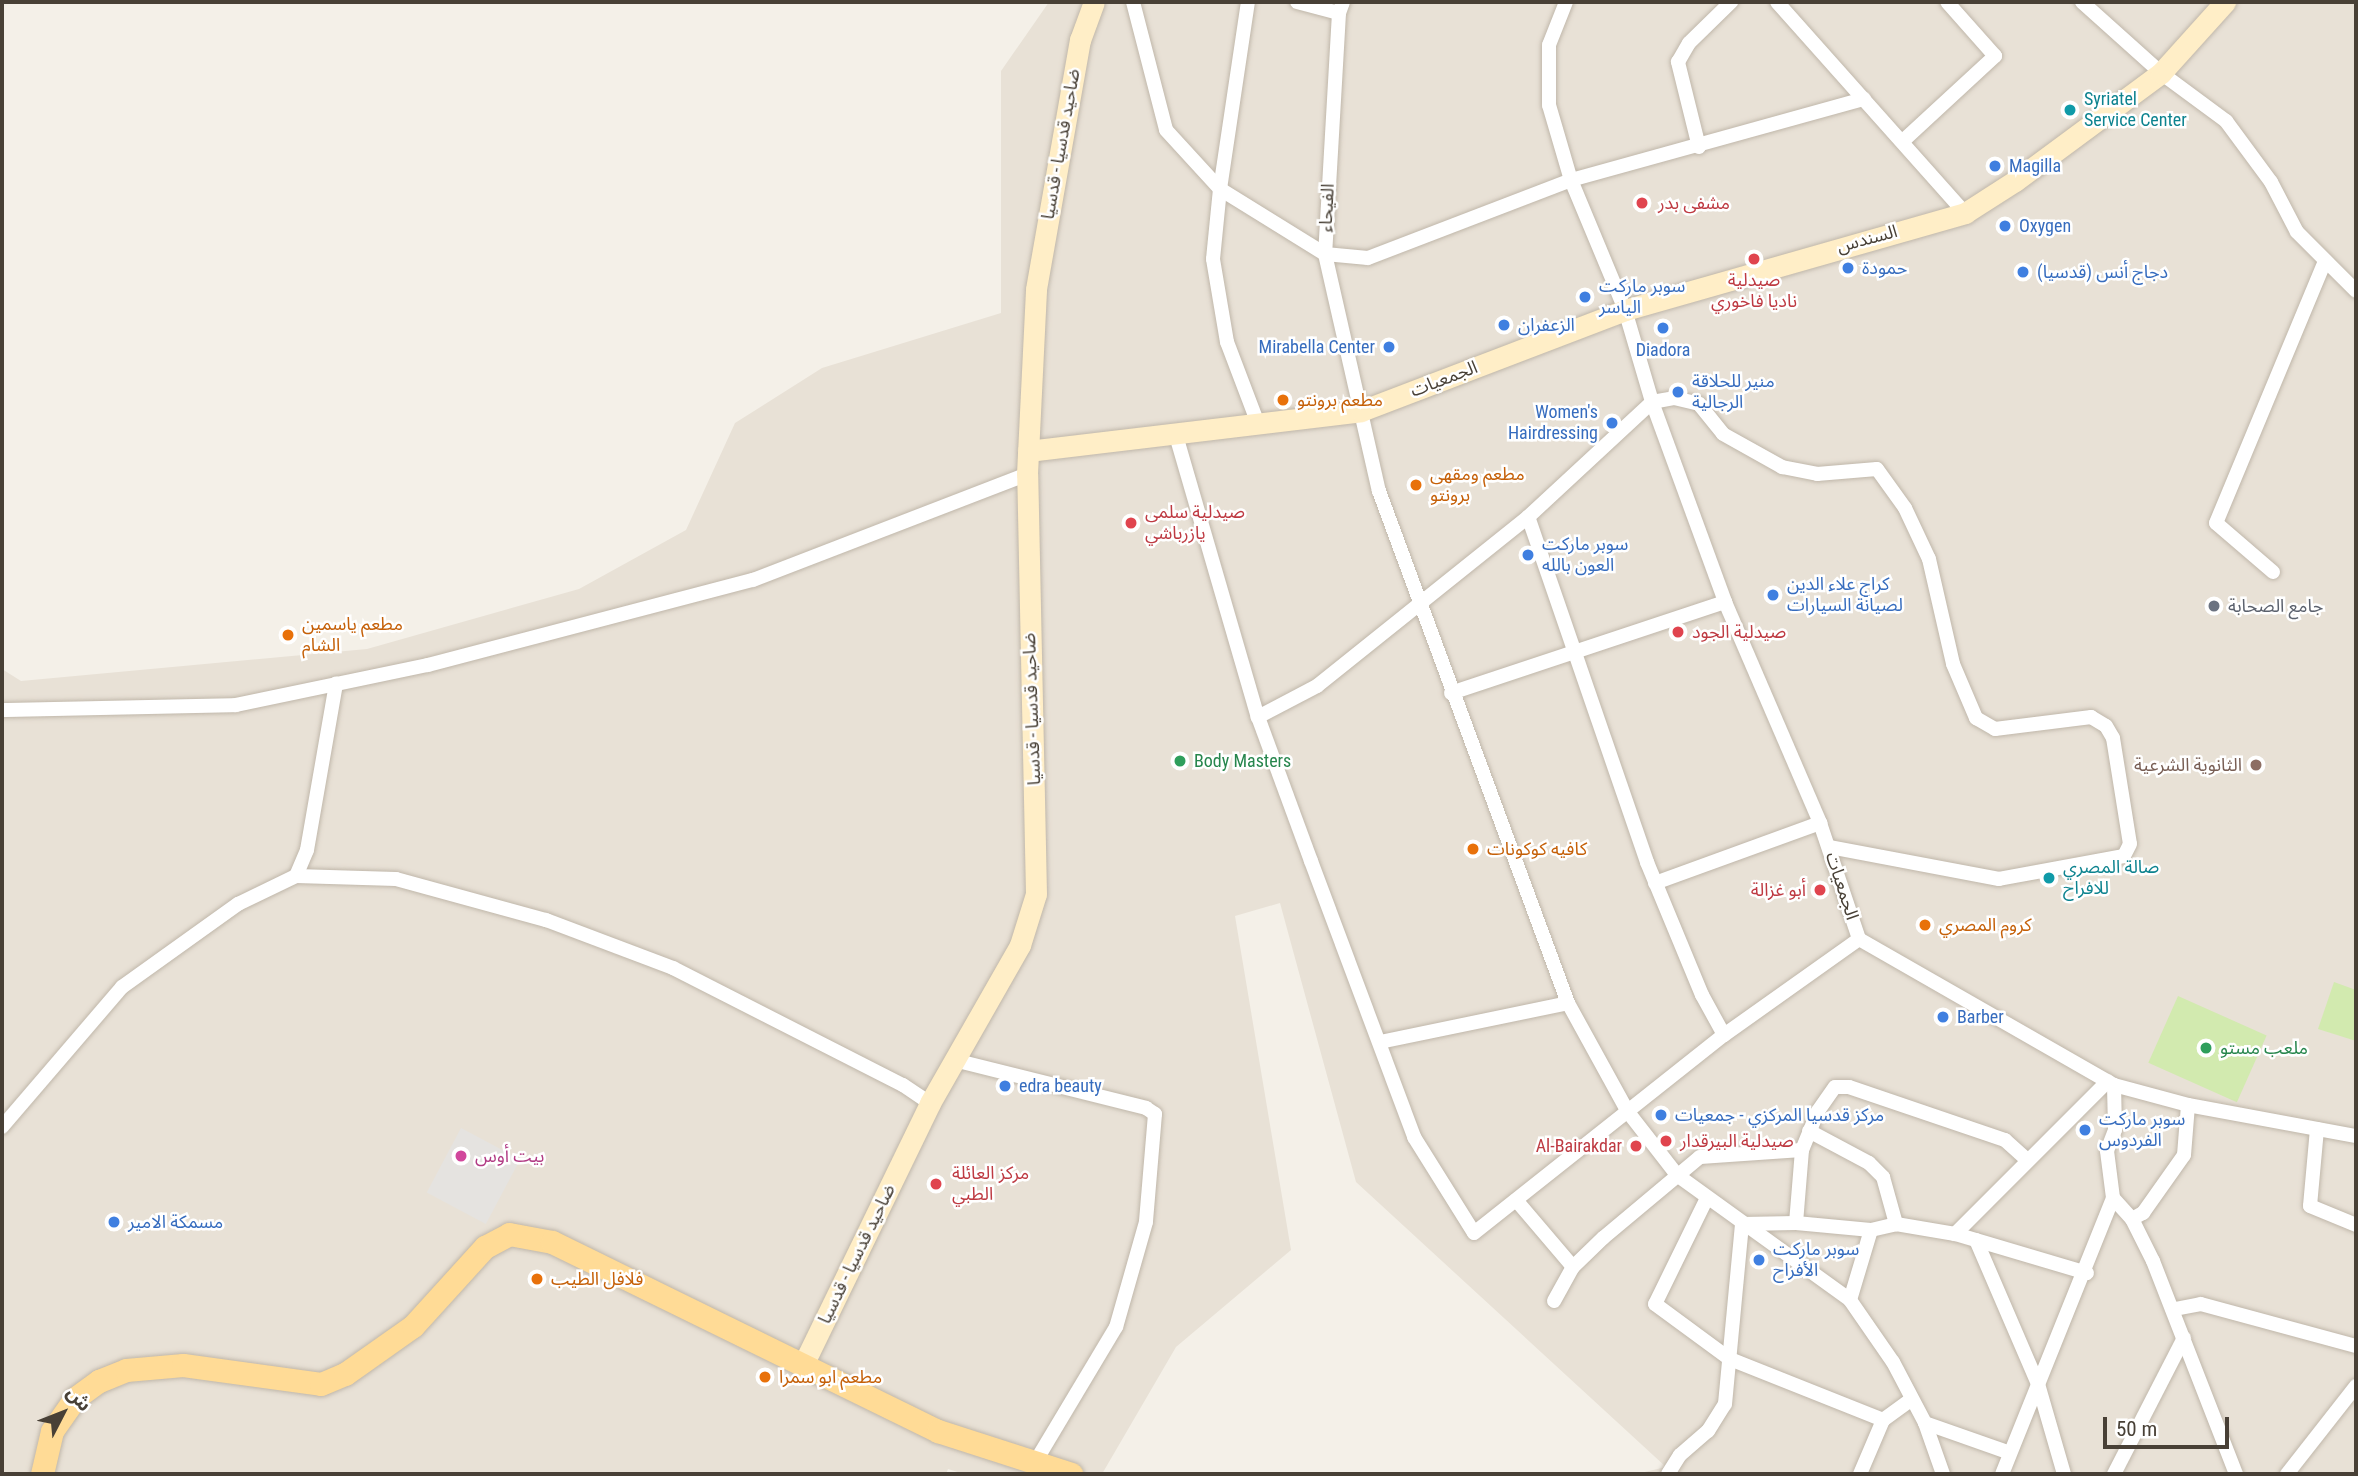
<!DOCTYPE html>
<meta charset="utf-8">
<style>
body{margin:0}
#map{position:relative;width:2358px;height:1476px;overflow:hidden;background:#f4f0e8;font-family:"Roboto Condensed","Noto Sans Arabic",sans-serif}
div>[style]{position:absolute}
[style*='--x']{left:calc(var(--x)*1px);top:calc(var(--y)*1px);width:calc(var(--w)*1px);rotate:calc(var(--a)*1deg)}
.residential>*{inset:0;background:#e8e1d6}
.green>*{inset:0;background:#d2eaaf;transform-origin:0 0}
.parking>*{inset:0;background:#e5e3e0;transform-origin:0 0}
.roads{filter:drop-shadow(0 0 2px #c0b7aa) drop-shadow(0 0 2px #c0b7aa)}
.street>*{height:14px;margin:-7px;padding:0 7px;transform-origin:7px;border-radius:7px;background:#fff}
.secondary>*{height:21px;margin:-10.5px;padding:0 10.5px;transform-origin:10.5px;border-radius:10.5px;background:#ffeec7}
.primary>*{height:23px;margin:-11.5px;padding:0 11.5px;transform-origin:11.5px;border-radius:11.5px;background:#ffdb96}
.dots>*{width:19px;height:19px;translate:-50% -50%;box-sizing:border-box;border:4px solid #fff;border-radius:50%}
span{translate:-50% -50%;white-space:nowrap;text-align:center;line-height:1.15;-webkit-text-stroke:5px #fff;paint-order:stroke}
.culture-label{font-size:18px;color:#0d838f}
.left{translate:0 -50%;text-align:left}
.street-label{font-size:18px;color:#484036}
.shop-label{font-size:18px;color:#366cbe}
.right{translate:-100% -50%;text-align:right}
.health-label{font-size:18px;color:#be3a42}
.food-label{font-size:18px;color:#c56008}
.worship-label{font-size:18px;color:#5b616d}
.leisure-label{font-size:18px;color:#27864d}
.education-label{font-size:18px;color:#785e54}
.hotel-label{font-size:18px;color:#b23c85}
.frame{position:absolute;inset:0;border:4px solid #484036;pointer-events:none}
.north{position:absolute;left:28px;top:1378px;width:70px;height:70px;-webkit-text-stroke:5px #fff;paint-order:stroke;rotate:48deg;font-size:19px;font-weight:700;line-height:28px;text-align:center;color:#484036}
.north::after{content:'';display:block;margin:auto;width:24px;height:32px;background:#484036;clip-path:polygon(50% 0,100% 100%,50% 72%,0 100%)}
.scale{position:absolute;left:2103px;top:1417px;width:126px;height:32px;box-sizing:border-box;border:4px solid #484036;border-top:0;padding-left:9px;font-size:21px;line-height:24px;white-space:nowrap;color:#484036;-webkit-text-stroke:5px #fff;paint-order:stroke}
</style>
<div id="map">
<div class="residential">
<i style="clip-path:polygon(1049px 2px,2356px 2px,2356px 1474px,1636px 1474px,1666px 1467px,1356px 1182px,1280px 903px,1235px 916px,1291px 1250px,1176px 1347px,1102px 1474px,964px 1474px,948px 1469px,946px 1474px,2px 1474px,2px 669px,21px 681px,367px 649px,579px 589px,686px 530px,735px 423px,822px 368px,1001px 313px,1001px 71px)"></i>
</div>
<div class="green">
<i style="clip-path:polygon(2334px 982px,2356px 990px,2356px 1041px,2318px 1029px)"></i>
<i style="left:2178px;top:996px;width:97px;height:73px;rotate:24deg"></i>
</div>
<div class="parking">
<i style="left:461px;top:1128px;width:67px;height:73px;rotate:28deg"></i>
</div>
<div class="roads">
<div class="street">
<i style="--x:1133;--y:2;--w:132;--a:75.5"></i>
<i style="--x:1166;--y:130;--w:80;--a:47.5"></i>
<i style="--x:1297;--y:2;--w:43;--a:14.7"></i>
<i style="--x:1343;--y:2;--w:12;--a:110"></i>
<i style="--x:1339;--y:13;--w:241;--a:93.3"></i>
<i style="--x:1325;--y:254;--w:243;--a:77.2"></i>
<i style="--x:1379;--y:491;--w:546;--a:69.74"></i>
<i style="--x:1568;--y:1003;--w:124;--a:61.2"></i>
<i style="--x:1628;--y:1112;--w:80;--a:52.1"></i>
<i style="--x:1677;--y:1175;--w:213;--a:35.8"></i>
<i style="--x:1850;--y:1300;--w:75;--a:55.3"></i>
<i style="--x:1893;--y:1362;--w:69;--a:62.3"></i>
<i style="--x:1925;--y:1423;--w:54;--a:70.6"></i>
<i style="--x:1566;--y:2;--w:46;--a:111.6"></i>
<i style="--x:1549;--y:45;--w:60;--a:90"></i>
<i style="--x:1549;--y:105;--w:78;--a:73.7"></i>
<i style="--x:1571;--y:180;--w:141;--a:67.4"></i>
<i style="--x:1625;--y:310;--w:96;--a:73.6"></i>
<i style="--x:1652;--y:402;--w:213;--a:69.9"></i>
<i style="--x:1725;--y:602;--w:241;--a:66.7"></i>
<i style="--x:1820;--y:823;--w:122;--a:71.4"></i>
<i style="--x:1859;--y:939;--w:294;--a:29.8"></i>
<i style="--x:2114;--y:1085;--w:45;--a:88.7"></i>
<i style="--x:2115;--y:1130;--w:22;--a:111"></i>
<i style="--x:2107;--y:1151;--w:47;--a:82.7"></i>
<i style="--x:2113;--y:1198;--w:297;--a:111.9"></i>
<i style="--x:1777;--y:2;--w:283;--a:48.3"></i>
<i style="--x:2082;--y:2;--w:106;--a:41.9"></i>
<i style="--x:2161;--y:73;--w:81;--a:36.4"></i>
<i style="--x:2226;--y:121;--w:76;--a:53.6"></i>
<i style="--x:2271;--y:182;--w:56;--a:62.5"></i>
<i style="--x:2297;--y:232;--w:83;--a:45"></i>
<i style="--x:1904;--y:140;--w:124;--a:-42.7"></i>
<i style="--x:1995;--y:56;--w:72;--a:-131.6"></i>
<i style="--x:1699;--y:147;--w:88;--a:-103.9"></i>
<i style="--x:1678;--y:62;--w:22;--a:-60"></i>
<i style="--x:1689;--y:43;--w:59;--a:-44.3"></i>
<i style="--x:1220;--y:189;--w:189;--a:-81.5"></i>
<i style="--x:1257;--y:421;--w:85;--a:-110.8"></i>
<i style="--x:1227;--y:342;--w:84;--a:-99.6"></i>
<i style="--x:1213;--y:259;--w:70;--a:-84.3"></i>
<i style="--x:1220;--y:189;--w:123;--a:31.8"></i>
<i style="--x:1325;--y:254;--w:43;--a:5.3"></i>
<i style="--x:1368;--y:258;--w:217;--a:-21"></i>
<i style="--x:1571;--y:180;--w:304;--a:-15.5"></i>
<i style="--x:1175;--y:432;--w:297;--a:73.8"></i>
<i style="--x:1258;--y:717;--w:153;--a:69.8"></i>
<i style="--x:1311;--y:861;--w:295;--a:69.5"></i>
<i style="--x:1414;--y:1137;--w:113;--a:58"></i>
<i style="--x:1474;--y:1233;--w:319;--a:-38.4"></i>
<i style="--x:1724;--y:1035;--w:46;--a:-118.8"></i>
<i style="--x:1702;--y:995;--w:144;--a:-112.5"></i>
<i style="--x:1647;--y:862;--w:365;--a:-109"></i>
<i style="--x:1528;--y:517;--w:270;--a:141.3"></i>
<i style="--x:1317;--y:686;--w:67;--a:152.3"></i>
<i style="--x:1528;--y:517;--w:169;--a:-42.8"></i>
<i style="--x:1652;--y:402;--w:22;--a:-10"></i>
<i style="--x:1674;--y:398;--w:26;--a:13"></i>
<i style="--x:1699;--y:404;--w:38;--a:51"></i>
<i style="--x:1723;--y:434;--w:68;--a:29.2"></i>
<i style="--x:1782;--y:467;--w:36;--a:11"></i>
<i style="--x:1817;--y:474;--w:60;--a:-4.8"></i>
<i style="--x:1877;--y:469;--w:48;--a:54.3"></i>
<i style="--x:1905;--y:508;--w:56;--a:64.8"></i>
<i style="--x:1929;--y:559;--w:108;--a:77.1"></i>
<i style="--x:1953;--y:664;--w:59;--a:66.9"></i>
<i style="--x:1976;--y:718;--w:22;--a:30"></i>
<i style="--x:1995;--y:729;--w:97;--a:-7.1"></i>
<i style="--x:2091;--y:717;--w:17;--a:31"></i>
<i style="--x:2106;--y:726;--w:14;--a:60"></i>
<i style="--x:2113;--y:738;--w:107;--a:80.9"></i>
<i style="--x:2130;--y:844;--w:13;--a:117"></i>
<i style="--x:2124;--y:856;--w:127;--a:169.6"></i>
<i style="--x:1999;--y:879;--w:173;--a:-169.3"></i>
<i style="--x:2273;--y:572;--w:75;--a:-139.3"></i>
<i style="--x:2216;--y:523;--w:284;--a:-67.4"></i>
<i style="--x:1451;--y:693;--w:289;--a:-18.4"></i>
<i style="--x:2;--y:710;--w:234;--a:-1.2"></i>
<i style="--x:236;--y:705;--w:196;--a:-11.8"></i>
<i style="--x:428;--y:665;--w:336;--a:-14.7"></i>
<i style="--x:753;--y:580;--w:294;--a:-21.1"></i>
<i style="--x:296;--y:876;--w:28;--a:-67"></i>
<i style="--x:307;--y:850;--w:169;--a:-80.1"></i>
<i style="--x:1655;--y:883;--w:176;--a:-20"></i>
<i style="--x:1724;--y:1035;--w:166;--a:-35.4"></i>
<i style="--x:1380;--y:1042;--w:192;--a:-11.7"></i>
<i style="--x:954;--y:1060;--w:198;--a:14"></i>
<i style="--x:1146;--y:1108;--w:11;--a:34"></i>
<i style="--x:1155;--y:1114;--w:108;--a:94.8"></i>
<i style="--x:1146;--y:1222;--w:109;--a:105.9"></i>
<i style="--x:1116;--y:1327;--w:160;--a:120.9"></i>
<i style="--x:2114;--y:1085;--w:77;--a:15.1"></i>
<i style="--x:2188;--y:1105;--w:171;--a:10.5"></i>
<i style="--x:2;--y:1127;--w:184;--a:-49.4"></i>
<i style="--x:122;--y:987;--w:143;--a:-35.6"></i>
<i style="--x:238;--y:904;--w:64;--a:-25.8"></i>
<i style="--x:296;--y:876;--w:100;--a:1.7"></i>
<i style="--x:396;--y:879;--w:156;--a:15.3"></i>
<i style="--x:546;--y:920;--w:136;--a:20.7"></i>
<i style="--x:673;--y:968;--w:258;--a:27"></i>
<i style="--x:903;--y:1085;--w:32;--a:34"></i>
<i style="--x:2317;--y:1129;--w:77;--a:95.2"></i>
<i style="--x:2310;--y:1206;--w:50;--a:22.4"></i>
<i style="--x:1809;--y:1131;--w:68;--a:28.1"></i>
<i style="--x:1869;--y:1163;--w:20;--a:45"></i>
<i style="--x:1883;--y:1177;--w:49;--a:74.5"></i>
<i style="--x:1707;--y:1198;--w:118;--a:116.1"></i>
<i style="--x:1655;--y:1304;--w:93;--a:36.3"></i>
<i style="--x:1730;--y:1359;--w:165;--a:21.7"></i>
<i style="--x:2113;--y:1198;--w:28;--a:48"></i>
<i style="--x:2132;--y:1219;--w:47;--a:63.4"></i>
<i style="--x:2153;--y:1261;--w:229;--a:68.7"></i>
<i style="--x:1516;--y:1200;--w:88;--a:49.6"></i>
<i style="--x:2132;--y:1219;--w:13;--a:-29"></i>
<i style="--x:2143;--y:1213;--w:71;--a:-54.7"></i>
<i style="--x:2184;--y:1155;--w:50;--a:-85.4"></i>
<i style="--x:1796;--y:1223;--w:73;--a:-85.3"></i>
<i style="--x:1802;--y:1150;--w:42;--a:-67.7"></i>
<i style="--x:1818;--y:1111;--w:29;--a:-55"></i>
<i style="--x:1835;--y:1087;--w:14;--a:0"></i>
<i style="--x:1849;--y:1087;--w:165;--a:18.8"></i>
<i style="--x:2005;--y:1140;--w:28;--a:42"></i>
<i style="--x:1742;--y:1224;--w:54;--a:-1.1"></i>
<i style="--x:1796;--y:1223;--w:75;--a:5.3"></i>
<i style="--x:1871;--y:1230;--w:26;--a:-13"></i>
<i style="--x:1896;--y:1224;--w:60;--a:9.6"></i>
<i style="--x:1976;--y:1240;--w:157;--a:66.7"></i>
<i style="--x:2038;--y:1384;--w:94;--a:73.9"></i>
<i style="--x:2087;--y:1273;--w:138;--a:-163.5"></i>
<i style="--x:1955;--y:1234;--w:216;--a:-45"></i>
<i style="--x:1850;--y:1300;--w:73;--a:-73.3"></i>
<i style="--x:1554;--y:1301;--w:39;--a:-61"></i>
<i style="--x:1573;--y:1267;--w:42;--a:-44"></i>
<i style="--x:1603;--y:1238;--w:126;--a:-39.9"></i>
<i style="--x:1700;--y:1157;--w:102;--a:-3.9"></i>
<i style="--x:2175;--y:1309;--w:26;--a:-11"></i>
<i style="--x:2201;--y:1304;--w:161;--a:15.2"></i>
<i style="--x:1925;--y:1423;--w:90;--a:19.4"></i>
<i style="--x:1668;--y:1474;--w:22;--a:-58"></i>
<i style="--x:1680;--y:1455;--w:37;--a:-41"></i>
<i style="--x:1708;--y:1431;--w:32;--a:-58"></i>
<i style="--x:1725;--y:1404;--w:181;--a:-84.6"></i>
<i style="--x:1860;--y:1474;--w:59;--a:-66.9"></i>
<i style="--x:1883;--y:1420;--w:34;--a:-36"></i>
<i style="--x:2114;--y:1474;--w:153;--a:-62.8"></i>
<i style="--x:2287;--y:1474;--w:112;--a:-51.9"></i>
</div>
<div class="secondary">
<i style="--x:1028;--y:451;--w:335;--a:-6.8"></i>
<i style="--x:1361;--y:411;--w:283;--a:-20.9"></i>
<i style="--x:1625;--y:310;--w:354;--a:-15.9"></i>
<i style="--x:1965;--y:213;--w:59;--a:-32.6"></i>
<i style="--x:2015;--y:181;--w:182;--a:-36.5"></i>
<i style="--x:2161;--y:73;--w:96;--a:-48"></i>
<i style="--x:802;--y:1367;--w:293;--a:-64.1"></i>
<i style="--x:930;--y:1103;--w:182;--a:-60.3"></i>
<i style="--x:1020;--y:945;--w:53;--a:-72.6"></i>
<i style="--x:1036;--y:894;--w:420;--a:-91.2"></i>
<i style="--x:1027;--y:474;--w:185;--a:-87.2"></i>
<i style="--x:1036;--y:289;--w:253;--a:-80"></i>
<i style="--x:1080;--y:40;--w:40;--a:-69.8"></i>
</div>
<div class="primary">
<i style="--x:42;--y:1474;--w:44;--a:-76.9"></i>
<i style="--x:52;--y:1431;--w:39;--a:-55"></i>
<i style="--x:74;--y:1399;--w:31;--a:-36"></i>
<i style="--x:99;--y:1381;--w:29;--a:-22"></i>
<i style="--x:126;--y:1370;--w:57;--a:-5"></i>
<i style="--x:183;--y:1365;--w:139;--a:7.8"></i>
<i style="--x:321;--y:1384;--w:26;--a:-23"></i>
<i style="--x:345;--y:1374;--w:83;--a:-35.2"></i>
<i style="--x:413;--y:1326;--w:107;--a:-47.7"></i>
<i style="--x:485;--y:1247;--w:27;--a:-28"></i>
<i style="--x:509;--y:1234;--w:44;--a:10.5"></i>
<i style="--x:552;--y:1242;--w:430;--a:26.1"></i>
<i style="--x:938;--y:1431;--w:140;--a:17.9"></i>
</div>
</div>
<div class="dots">
<i style="left:2070px;top:110px;background:#0f9aa8"></i>
<i style="left:1995px;top:166px;background:#3f7fe0"></i>
<i style="left:1642px;top:203px;background:#e0444e"></i>
<i style="left:2005px;top:226px;background:#3f7fe0"></i>
<i style="left:1754px;top:259px;background:#e0444e"></i>
<i style="left:1848px;top:268px;background:#3f7fe0"></i>
<i style="left:2023px;top:272px;background:#3f7fe0"></i>
<i style="left:1585px;top:297px;background:#3f7fe0"></i>
<i style="left:1504px;top:325px;background:#3f7fe0"></i>
<i style="left:1663px;top:328px;background:#3f7fe0"></i>
<i style="left:1389px;top:347px;background:#3f7fe0"></i>
<i style="left:1678px;top:392px;background:#3f7fe0"></i>
<i style="left:1283px;top:400px;background:#e8710a"></i>
<i style="left:1612px;top:423px;background:#3f7fe0"></i>
<i style="left:1416px;top:485px;background:#e8710a"></i>
<i style="left:1131px;top:523px;background:#e0444e"></i>
<i style="left:1528px;top:555px;background:#3f7fe0"></i>
<i style="left:1773px;top:595px;background:#3f7fe0"></i>
<i style="left:2214px;top:606px;background:#6b7280"></i>
<i style="left:1678px;top:632px;background:#e0444e"></i>
<i style="left:288px;top:635px;background:#e8710a"></i>
<i style="left:1180px;top:761px;background:#2e9e5b"></i>
<i style="left:2256px;top:765px;background:#8d6e63"></i>
<i style="left:1473px;top:849px;background:#e8710a"></i>
<i style="left:2049px;top:878px;background:#0f9aa8"></i>
<i style="left:1820px;top:890px;background:#e0444e"></i>
<i style="left:1925px;top:925px;background:#e8710a"></i>
<i style="left:1943px;top:1017px;background:#3f7fe0"></i>
<i style="left:2206px;top:1048px;background:#2e9e5b"></i>
<i style="left:1005px;top:1086px;background:#3f7fe0"></i>
<i style="left:1661px;top:1115px;background:#3f7fe0"></i>
<i style="left:2085px;top:1130px;background:#3f7fe0"></i>
<i style="left:1666px;top:1141px;background:#e0444e"></i>
<i style="left:1636px;top:1146px;background:#e0444e"></i>
<i style="left:461px;top:1156px;background:#d1479c"></i>
<i style="left:936px;top:1184px;background:#e0444e"></i>
<i style="left:114px;top:1222px;background:#3f7fe0"></i>
<i style="left:1759px;top:1260px;background:#3f7fe0"></i>
<i style="left:537px;top:1279px;background:#e8710a"></i>
<i style="left:765px;top:1377px;background:#e8710a"></i>
</div>
<div class="culture-label">
<span class="left" style="left:2084px;top:110px">Syriatel<br>Service Center</span>
<span class="left" style="left:2063px;top:878px">صالة المصري<br>للافراح</span>
</div>
<div class="street-label">
<span style="left:1061px;top:144px;rotate:-80deg">ضاحيد قدسيا - قدسيا</span>
<span style="left:1327px;top:208px;rotate:-87deg">الفيحاء</span>
<span style="left:1867px;top:239px;rotate:-15deg">السندس</span>
<span style="left:1444px;top:379px;rotate:-21deg">الجمعيات</span>
<span style="left:1032px;top:709px;rotate:-92deg">ضاحيد قدسيا - قدسيا</span>
<span style="left:1842px;top:886px;rotate:72deg">الجمعيات</span>
<span style="left:857px;top:1254px;rotate:-64deg">ضاحيد قدسيا - قدسيا</span>
</div>
<div class="shop-label">
<span class="left" style="left:2009px;top:166px">Magilla</span>
<span class="left" style="left:2019px;top:226px">Oxygen</span>
<span class="left" style="left:1862px;top:268px">حمودة</span>
<span class="left" style="left:2037px;top:272px">دجاج أنس (قدسيا)</span>
<span class="left" style="left:1599px;top:297px">سوبر ماركت<br>الياسر</span>
<span class="left" style="left:1518px;top:325px">الزعفران</span>
<span class="right" style="left:1375px;top:347px">Mirabella Center</span>
<span style="left:1663px;top:350px">Diadora</span>
<span class="left" style="left:1692px;top:392px">منير للحلاقة<br>الرجالية</span>
<span class="right" style="left:1598px;top:423px">Women's<br>Hairdressing</span>
<span class="left" style="left:1542px;top:555px">سوبر ماركت<br>العون بالله</span>
<span class="left" style="left:1787px;top:595px">كراج علاء الدين<br>لصيانة السيارات</span>
<span class="left" style="left:1957px;top:1017px">Barber</span>
<span class="left" style="left:1019px;top:1086px">edra beauty</span>
<span class="left" style="left:1675px;top:1115px">مركز قدسيا المركزي - جمعيات</span>
<span class="left" style="left:2099px;top:1130px">سوبر ماركت<br>الفردوس</span>
<span class="left" style="left:128px;top:1222px">مسمكة الامير</span>
<span class="left" style="left:1773px;top:1260px">سوبر ماركت<br>الأفراح</span>
</div>
<div class="health-label">
<span class="left" style="left:1658px;top:203px">مشفى بدر</span>
<span style="left:1754px;top:291px">صيدلية<br>ناديا فاخوري</span>
<span class="left" style="left:1145px;top:523px">صيدلية سلمى<br>يازرباشي</span>
<span class="left" style="left:1692px;top:632px">صيدلية الجود</span>
<span class="right" style="left:1806px;top:890px">أبو غزالة</span>
<span class="left" style="left:1680px;top:1141px">صيدلية البيرقدار</span>
<span class="right" style="left:1622px;top:1146px">Al-Bairakdar</span>
<span class="left" style="left:952px;top:1184px">مركز العائلة<br>الطبي</span>
</div>
<div class="food-label">
<span class="left" style="left:1297px;top:400px">مطعم برونتو</span>
<span class="left" style="left:1430px;top:485px">مطعم ومقهى<br>برونتو</span>
<span class="left" style="left:302px;top:635px">مطعم ياسمين<br>الشام</span>
<span class="left" style="left:1487px;top:849px">كافيه كوكونات</span>
<span class="left" style="left:1939px;top:925px">كروم المصري</span>
<span class="left" style="left:551px;top:1279px">فلافل الطيب</span>
<span class="left" style="left:779px;top:1377px">مطعم ابو سمرا</span>
</div>
<div class="worship-label">
<span class="left" style="left:2228px;top:606px">جامع الصحابة</span>
</div>
<div class="leisure-label">
<span class="left" style="left:1194px;top:761px">Body Masters</span>
<span class="left" style="left:2220px;top:1048px">ملعب مستو</span>
</div>
<div class="education-label">
<span class="right" style="left:2242px;top:765px">الثانوية الشرعية</span>
</div>
<div class="hotel-label">
<span class="left" style="left:475px;top:1156px">بيت أوس</span>
</div>
<div class="frame"></div>
<div class="north">ش</div>
<div class="scale">50 m</div>
</div>
